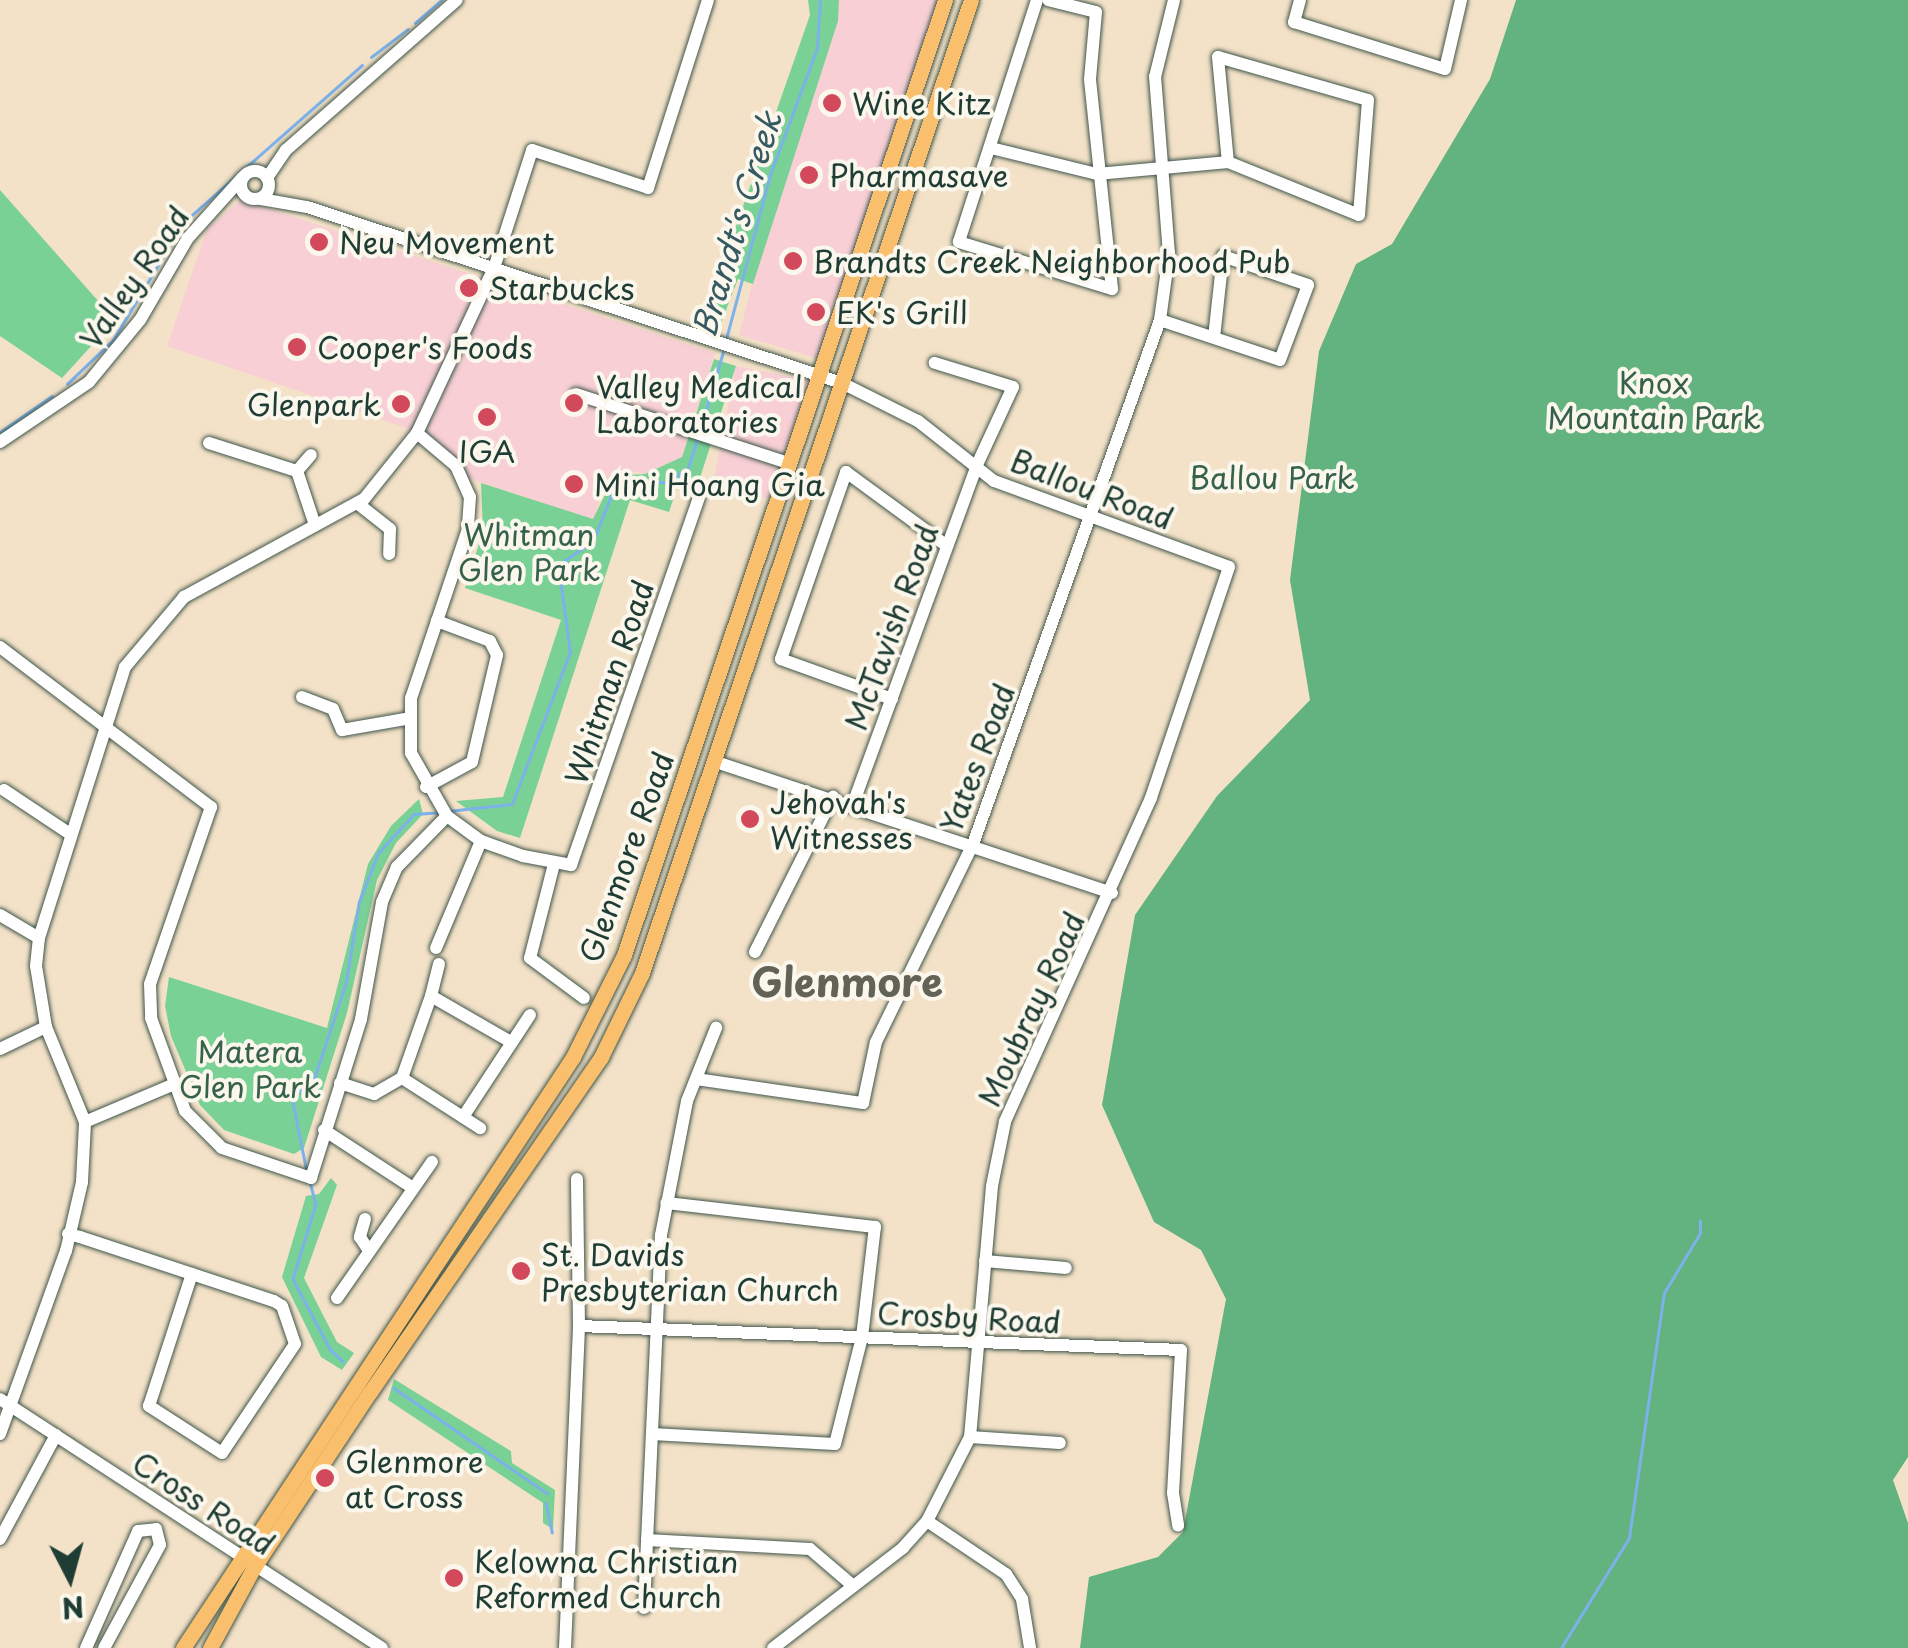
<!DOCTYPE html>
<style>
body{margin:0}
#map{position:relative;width:1908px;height:1648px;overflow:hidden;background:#f4e2c8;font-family:"Playpen Sans",sans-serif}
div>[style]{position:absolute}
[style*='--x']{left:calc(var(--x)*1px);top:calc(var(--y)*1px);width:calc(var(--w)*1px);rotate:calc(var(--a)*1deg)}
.built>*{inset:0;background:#f7cfd4;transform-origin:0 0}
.green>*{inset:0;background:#79d196}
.forest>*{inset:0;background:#62b37f}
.stream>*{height:2.5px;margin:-1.25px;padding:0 1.25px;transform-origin:1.25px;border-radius:1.25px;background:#7cb1ea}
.roads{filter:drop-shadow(0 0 2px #3f564a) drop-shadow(0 0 2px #3f564a)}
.minor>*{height:12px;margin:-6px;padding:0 6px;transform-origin:6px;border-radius:6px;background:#fff}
.minor>.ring{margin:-6px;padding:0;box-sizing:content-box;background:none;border:12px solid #fff;border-radius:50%}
.major>*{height:15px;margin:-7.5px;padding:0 7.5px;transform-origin:7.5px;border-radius:7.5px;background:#f9bf6d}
.dots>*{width:28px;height:28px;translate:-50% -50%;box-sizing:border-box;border:5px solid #fbf7ec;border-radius:50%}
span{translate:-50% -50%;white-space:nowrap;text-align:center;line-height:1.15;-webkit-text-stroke:8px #fbf7ec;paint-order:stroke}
.poi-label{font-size:30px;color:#1f3d34}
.left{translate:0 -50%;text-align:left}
.right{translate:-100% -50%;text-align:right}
.street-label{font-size:30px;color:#1f3d34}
.park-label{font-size:30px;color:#36624c}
.water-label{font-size:32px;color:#365a62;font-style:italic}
.district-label{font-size:40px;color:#636257;font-weight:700}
.north{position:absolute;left:20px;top:1528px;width:100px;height:100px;-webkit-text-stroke:8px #fbf7ec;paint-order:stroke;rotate:174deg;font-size:28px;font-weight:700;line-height:40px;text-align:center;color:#1f3d34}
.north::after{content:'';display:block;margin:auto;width:35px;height:45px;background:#1f3d34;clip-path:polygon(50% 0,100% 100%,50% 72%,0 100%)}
</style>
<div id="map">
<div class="built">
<i style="clip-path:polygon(839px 0,942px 0,823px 360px,739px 335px,765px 235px,838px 21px)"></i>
<i style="clip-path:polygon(241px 200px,715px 353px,682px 457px,645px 474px,634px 471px,603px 491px,593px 520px,465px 477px,415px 431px,167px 346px,207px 229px)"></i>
<i style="left:736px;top:366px;width:77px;height:124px;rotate:11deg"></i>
</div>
<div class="green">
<i style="clip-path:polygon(808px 0,839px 0,838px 21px,753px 284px,738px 279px,721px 323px,704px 318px,810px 15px)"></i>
<i style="clip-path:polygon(0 190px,115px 320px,62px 378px,0 336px)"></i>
<i style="clip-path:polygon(714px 359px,736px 366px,698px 484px,678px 485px,669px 512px,630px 500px,520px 838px,497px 831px,456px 801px,503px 797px,561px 620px,465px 588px,483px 531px,481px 483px,593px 519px,614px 476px,645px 474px,682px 457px)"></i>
<i style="clip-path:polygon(419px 799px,423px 814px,396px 843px,377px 880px,347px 1013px,304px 1148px,294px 1154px,224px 1130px,200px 1105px,171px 1036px,165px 1006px,169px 977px,327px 1028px,368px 864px,391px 826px)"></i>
<i style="clip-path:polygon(331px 1178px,337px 1185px,304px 1278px,337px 1342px,354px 1353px,342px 1370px,321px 1357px,282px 1277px,306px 1196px,319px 1194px)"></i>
<i style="clip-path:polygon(394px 1379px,511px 1451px,512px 1463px,555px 1490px,553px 1529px,543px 1523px,543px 1503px,388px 1400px)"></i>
</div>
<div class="forest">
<i style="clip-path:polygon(1516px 0,1908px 0,1908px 1457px,1893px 1480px,1908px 1523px,1908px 1648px,1080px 1648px,1089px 1577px,1158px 1557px,1183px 1532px,1226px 1299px,1201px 1250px,1154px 1222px,1102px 1105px,1135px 915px,1217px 796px,1310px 700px,1290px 580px,1319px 351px,1356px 264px,1392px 244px,1490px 79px)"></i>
</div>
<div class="stream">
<i style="--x:415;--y:23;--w:35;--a:-41"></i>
<i style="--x:371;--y:57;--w:46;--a:-37.1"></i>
<i style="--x:726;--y:339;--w:170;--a:-75"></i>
<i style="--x:770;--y:175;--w:135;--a:-69.7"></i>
<i style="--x:817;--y:48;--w:48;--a:-86.4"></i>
<i style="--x:67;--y:384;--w:64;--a:-43.7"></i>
<i style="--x:113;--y:340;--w:138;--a:-59"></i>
<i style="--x:184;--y:222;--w:237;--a:-41.4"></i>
<i style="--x:700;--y:430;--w:81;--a:-73.6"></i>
<i style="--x:0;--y:432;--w:63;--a:-34.7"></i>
<i style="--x:448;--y:811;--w:64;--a:-6.2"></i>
<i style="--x:512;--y:804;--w:163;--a:-69.1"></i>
<i style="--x:570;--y:652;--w:88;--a:-97.9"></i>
<i style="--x:558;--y:565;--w:42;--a:-34.4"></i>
<i style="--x:593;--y:541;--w:62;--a:-68.4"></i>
<i style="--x:616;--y:483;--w:51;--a:-1.1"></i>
<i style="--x:667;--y:482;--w:25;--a:-34"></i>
<i style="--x:688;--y:468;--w:31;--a:-73"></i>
<i style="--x:306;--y:1170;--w:72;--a:-101.2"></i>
<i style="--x:292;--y:1099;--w:33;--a:-45"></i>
<i style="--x:315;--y:1076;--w:99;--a:-71.7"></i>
<i style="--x:346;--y:982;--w:81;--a:-80.8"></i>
<i style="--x:359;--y:902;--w:53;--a:-68.8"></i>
<i style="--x:378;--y:853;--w:53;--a:-47.3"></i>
<i style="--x:414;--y:814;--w:26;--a:-4"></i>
<i style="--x:310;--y:1182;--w:23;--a:75"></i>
<i style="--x:316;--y:1204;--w:78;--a:107"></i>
<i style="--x:293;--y:1279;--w:79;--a:62.1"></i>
<i style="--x:330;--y:1349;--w:18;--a:43"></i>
<i style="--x:394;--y:1388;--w:186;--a:34.5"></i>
<i style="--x:546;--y:1503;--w:30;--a:78"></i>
<i style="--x:1561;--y:1648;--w:129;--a:-58.3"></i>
<i style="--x:1629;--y:1538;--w:247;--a:-81.9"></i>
<i style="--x:1664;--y:1293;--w:70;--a:-59"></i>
<i style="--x:1700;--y:1233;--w:12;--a:-90"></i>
</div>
<div class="roads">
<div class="minor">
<i style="--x:1037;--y:0;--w:254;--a:107.9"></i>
<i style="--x:959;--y:242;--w:160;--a:17.1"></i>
<i style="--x:1112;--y:289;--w:211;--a:-96"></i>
<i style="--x:1090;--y:79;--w:67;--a:-84.9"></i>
<i style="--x:1096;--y:12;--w:49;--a:-166"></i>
<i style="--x:1300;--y:0;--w:23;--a:105"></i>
<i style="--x:1294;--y:22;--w:158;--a:17.3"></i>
<i style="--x:1445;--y:69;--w:71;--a:-76.9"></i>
<i style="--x:991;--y:148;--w:109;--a:13.8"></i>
<i style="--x:1097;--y:174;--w:132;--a:-5.2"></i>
<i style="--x:1228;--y:162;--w:141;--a:22"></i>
<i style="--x:1359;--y:215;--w:115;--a:-85.5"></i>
<i style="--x:1368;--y:100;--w:156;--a:-164"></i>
<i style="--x:1218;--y:57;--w:105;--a:84.6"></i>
<i class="ring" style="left:241px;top:171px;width:16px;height:16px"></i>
<i style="--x:267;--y:178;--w:34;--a:-56"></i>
<i style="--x:286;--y:150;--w:227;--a:-41.3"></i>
<i style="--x:261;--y:199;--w:47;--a:9.9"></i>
<i style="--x:307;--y:207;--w:563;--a:18.21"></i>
<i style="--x:842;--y:383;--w:85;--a:26.6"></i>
<i style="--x:918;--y:421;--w:97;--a:38.3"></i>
<i style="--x:994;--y:481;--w:250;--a:20.1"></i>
<i style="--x:1229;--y:567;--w:244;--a:108.7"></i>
<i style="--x:1151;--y:798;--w:355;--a:114.3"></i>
<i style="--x:1005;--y:1122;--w:65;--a:101.5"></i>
<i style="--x:992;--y:1186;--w:252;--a:95"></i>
<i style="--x:970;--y:1437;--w:94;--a:117.1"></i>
<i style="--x:927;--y:1521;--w:36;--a:132"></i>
<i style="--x:903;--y:1548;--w:164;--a:142.4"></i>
<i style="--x:1160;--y:320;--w:126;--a:18.4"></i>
<i style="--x:1280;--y:360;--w:80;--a:-69.5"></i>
<i style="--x:1308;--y:285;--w:90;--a:-161.2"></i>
<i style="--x:1223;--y:256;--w:82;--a:96.3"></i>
<i style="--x:576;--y:394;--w:226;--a:18"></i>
<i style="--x:417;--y:433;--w:51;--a:40.2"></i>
<i style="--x:456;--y:466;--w:34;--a:66"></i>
<i style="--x:470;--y:497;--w:32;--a:94"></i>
<i style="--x:468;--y:529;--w:178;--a:108.6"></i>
<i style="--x:411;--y:698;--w:55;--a:90"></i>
<i style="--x:411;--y:753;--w:73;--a:60.3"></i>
<i style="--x:447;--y:816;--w:42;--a:36.3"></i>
<i style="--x:481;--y:841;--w:45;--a:19.7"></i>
<i style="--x:523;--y:856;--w:49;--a:10.6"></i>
<i style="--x:571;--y:865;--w:389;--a:-70.8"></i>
<i style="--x:0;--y:442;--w:107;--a:-34"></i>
<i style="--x:89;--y:382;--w:80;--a:-50.6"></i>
<i style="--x:140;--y:320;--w:95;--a:-59.7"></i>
<i style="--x:188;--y:238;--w:81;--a:-48"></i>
<i style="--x:209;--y:443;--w:92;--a:17.7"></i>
<i style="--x:297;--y:471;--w:57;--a:71.6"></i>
<i style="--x:297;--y:471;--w:21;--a:-49"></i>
<i style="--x:357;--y:503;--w:42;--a:38.2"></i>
<i style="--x:390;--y:529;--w:25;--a:92"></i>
<i style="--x:0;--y:647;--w:265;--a:37.2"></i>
<i style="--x:211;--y:807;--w:187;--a:109"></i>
<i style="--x:150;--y:984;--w:34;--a:88"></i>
<i style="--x:151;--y:1018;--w:99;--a:69.9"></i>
<i style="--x:185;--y:1111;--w:52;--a:45"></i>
<i style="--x:222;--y:1148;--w:94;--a:18.6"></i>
<i style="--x:311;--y:1178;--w:167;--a:-72.5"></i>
<i style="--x:361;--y:1019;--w:119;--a:-79.8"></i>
<i style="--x:382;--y:902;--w:38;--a:-67"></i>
<i style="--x:397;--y:867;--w:71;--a:-45.6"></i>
<i style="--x:302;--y:697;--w:33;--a:21"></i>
<i style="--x:333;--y:709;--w:23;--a:67"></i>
<i style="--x:342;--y:730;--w:70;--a:-9.9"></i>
<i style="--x:892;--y:699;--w:118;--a:-160.2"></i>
<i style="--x:781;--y:659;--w:198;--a:-70.8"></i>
<i style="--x:846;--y:472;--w:125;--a:36.2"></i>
<i style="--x:716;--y:762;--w:417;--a:18.3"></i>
<i style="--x:426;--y:787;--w:52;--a:-28.5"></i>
<i style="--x:472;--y:762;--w:110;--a:-76.8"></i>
<i style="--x:497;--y:655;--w:16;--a:-117"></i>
<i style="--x:490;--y:641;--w:57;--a:-159.3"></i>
<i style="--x:4;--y:790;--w:79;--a:33.7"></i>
<i style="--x:853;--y:804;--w:359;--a:-69.9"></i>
<i style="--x:976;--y:467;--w:88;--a:-65.2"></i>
<i style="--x:1013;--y:387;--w:82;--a:-162.9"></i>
<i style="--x:554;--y:864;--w:97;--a:104.3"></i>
<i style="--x:530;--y:958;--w:67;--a:36.5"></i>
<i style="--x:0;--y:915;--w:45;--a:30.5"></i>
<i style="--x:436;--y:948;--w:116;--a:-67.2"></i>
<i style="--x:755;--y:952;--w:174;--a:-63.3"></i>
<i style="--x:439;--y:964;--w:33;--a:104"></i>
<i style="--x:431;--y:996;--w:92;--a:29.9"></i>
<i style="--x:431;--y:996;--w:87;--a:109.5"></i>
<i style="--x:402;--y:1078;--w:93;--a:32.7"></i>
<i style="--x:0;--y:1049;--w:51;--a:-25.6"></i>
<i style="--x:696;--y:1079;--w:169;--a:8.2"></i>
<i style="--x:863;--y:1103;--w:62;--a:-78"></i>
<i style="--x:876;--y:1042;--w:220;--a:-63.9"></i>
<i style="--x:973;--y:844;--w:556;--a:-70.36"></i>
<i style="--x:1160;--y:320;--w:67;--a:-82.2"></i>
<i style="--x:1169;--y:254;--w:178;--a:-94.5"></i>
<i style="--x:1155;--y:77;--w:79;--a:-76.1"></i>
<i style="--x:340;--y:1083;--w:36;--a:18"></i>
<i style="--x:374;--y:1094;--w:32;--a:-30"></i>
<i style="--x:463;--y:1117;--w:122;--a:-56.7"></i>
<i style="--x:85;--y:1122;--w:95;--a:-23"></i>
<i style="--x:324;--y:1130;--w:106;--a:33.1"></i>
<i style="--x:365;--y:1219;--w:19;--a:106"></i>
<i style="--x:360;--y:1237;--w:17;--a:57"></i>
<i style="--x:68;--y:1234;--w:12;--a:14"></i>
<i style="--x:80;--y:1237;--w:204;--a:18.3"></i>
<i style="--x:274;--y:1301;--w:9;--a:32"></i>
<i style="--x:282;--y:1306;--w:40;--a:71.1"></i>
<i style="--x:295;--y:1344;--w:131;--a:123.8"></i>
<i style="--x:222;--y:1453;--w:87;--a:-147.2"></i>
<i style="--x:149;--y:1406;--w:139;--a:-72"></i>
<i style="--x:985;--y:1261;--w:81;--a:4.9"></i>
<i style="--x:337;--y:1298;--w:166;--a:-55.1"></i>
<i style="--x:579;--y:1326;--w:602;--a:2.28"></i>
<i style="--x:1181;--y:1350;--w:143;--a:93.2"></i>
<i style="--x:1173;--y:1493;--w:33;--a:81"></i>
<i style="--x:0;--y:1399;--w:456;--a:33.1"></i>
<i style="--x:0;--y:1434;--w:195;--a:-70.2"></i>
<i style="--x:66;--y:1251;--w:71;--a:-76.9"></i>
<i style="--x:82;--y:1182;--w:60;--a:-87.1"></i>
<i style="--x:85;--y:1122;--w:103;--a:-112.3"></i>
<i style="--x:46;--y:1027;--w:62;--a:-99.3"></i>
<i style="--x:36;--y:966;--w:28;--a:-84"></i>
<i style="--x:39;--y:938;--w:284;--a:-72.4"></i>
<i style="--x:125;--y:667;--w:92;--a:-49.9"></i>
<i style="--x:184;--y:597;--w:205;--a:-28.6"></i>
<i style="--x:364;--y:499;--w:85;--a:-51.2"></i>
<i style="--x:417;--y:433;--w:182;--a:-65"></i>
<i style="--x:494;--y:268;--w:124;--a:-72.1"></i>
<i style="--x:532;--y:150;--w:122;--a:18.1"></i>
<i style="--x:648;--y:188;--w:197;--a:-72.3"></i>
<i style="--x:652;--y:1434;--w:183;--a:3.1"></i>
<i style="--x:835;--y:1444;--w:110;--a:-75.8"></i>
<i style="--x:862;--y:1337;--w:111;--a:-83.3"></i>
<i style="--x:875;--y:1227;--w:210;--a:-173.4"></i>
<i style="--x:970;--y:1437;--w:90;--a:3.8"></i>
<i style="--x:927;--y:1521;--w:95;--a:33.9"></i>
<i style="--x:1006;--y:1574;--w:30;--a:57"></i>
<i style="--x:1022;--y:1599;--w:50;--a:80.7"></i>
<i style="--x:0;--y:1539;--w:118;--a:-61.7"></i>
<i style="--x:647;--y:1540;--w:163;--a:3.2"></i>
<i style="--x:810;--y:1549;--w:54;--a:40.5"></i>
<i style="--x:644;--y:1608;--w:373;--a:-87.4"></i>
<i style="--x:661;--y:1235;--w:136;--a:-79"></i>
<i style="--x:687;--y:1101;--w:79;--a:-68.3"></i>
<i style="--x:86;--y:1648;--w:128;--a:-66"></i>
<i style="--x:138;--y:1531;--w:18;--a:-6"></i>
<i style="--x:156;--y:1529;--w:16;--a:76"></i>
<i style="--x:160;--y:1545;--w:117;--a:118.5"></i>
<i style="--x:565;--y:1648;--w:322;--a:-87.5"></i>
<i style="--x:579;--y:1326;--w:147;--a:-90.8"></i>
</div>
<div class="major">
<i style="--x:183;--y:1648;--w:708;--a:-56.58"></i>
<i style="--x:573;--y:1057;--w:114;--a:-63.4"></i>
<i style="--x:624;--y:955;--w:1008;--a:-71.42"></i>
<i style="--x:210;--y:1648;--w:92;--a:-61.5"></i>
<i style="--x:254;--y:1567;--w:210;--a:-56.5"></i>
<i style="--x:370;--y:1392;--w:407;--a:-55.4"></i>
<i style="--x:601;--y:1057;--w:93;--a:-64"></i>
<i style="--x:642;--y:973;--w:1027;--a:-71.32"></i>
</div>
</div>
<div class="dots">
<i style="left:832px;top:103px;background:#d1495b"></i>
<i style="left:809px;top:175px;background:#d1495b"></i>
<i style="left:319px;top:242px;background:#d1495b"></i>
<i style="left:793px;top:261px;background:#d1495b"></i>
<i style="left:469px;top:288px;background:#d1495b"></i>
<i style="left:816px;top:312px;background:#d1495b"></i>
<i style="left:297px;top:347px;background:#d1495b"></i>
<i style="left:574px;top:403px;background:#d1495b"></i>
<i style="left:401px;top:404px;background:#d1495b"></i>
<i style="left:487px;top:417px;background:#d1495b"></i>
<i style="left:574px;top:484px;background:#d1495b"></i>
<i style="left:750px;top:819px;background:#d1495b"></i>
<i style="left:521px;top:1271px;background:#d1495b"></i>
<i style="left:325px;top:1478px;background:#d1495b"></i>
<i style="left:454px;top:1578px;background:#d1495b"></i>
</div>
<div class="poi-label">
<span class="left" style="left:852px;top:103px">Wine Kitz</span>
<span class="left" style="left:829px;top:175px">Pharmasave</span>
<span class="left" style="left:339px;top:242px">Neu Movement</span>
<span class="left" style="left:813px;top:261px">Brandts Creek Neighborhood Pub</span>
<span class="left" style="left:489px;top:288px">Starbucks</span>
<span class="left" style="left:836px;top:312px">EK's Grill</span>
<span class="left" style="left:317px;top:347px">Cooper's Foods</span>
<span class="left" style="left:596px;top:403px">Valley Medical<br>Laboratories</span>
<span class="right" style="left:381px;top:404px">Glenpark</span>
<span style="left:487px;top:451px">IGA</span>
<span class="left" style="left:594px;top:484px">Mini Hoang Gia</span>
<span class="left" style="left:770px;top:819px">Jehovah's<br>Witnesses</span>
<span class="left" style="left:541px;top:1271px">St. Davids<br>Presbyterian Church</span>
<span class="left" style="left:345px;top:1478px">Glenmore<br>at Cross</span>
<span class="left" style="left:474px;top:1578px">Kelowna Christian<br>Reformed Church</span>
</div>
<div class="street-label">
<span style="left:134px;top:277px;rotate:-55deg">Valley Road</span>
<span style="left:1092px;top:489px;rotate:21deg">Ballou Road</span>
<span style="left:891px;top:627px;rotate:-70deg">McTavish Road</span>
<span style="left:609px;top:682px;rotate:-71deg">Whitman Road</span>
<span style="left:977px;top:758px;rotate:-69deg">Yates Road</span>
<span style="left:626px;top:857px;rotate:-70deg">Glenmore Road</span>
<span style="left:1031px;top:1009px;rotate:-65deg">Moubray Road</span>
<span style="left:969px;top:1317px;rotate:3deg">Crosby Road</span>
<span style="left:204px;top:1503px;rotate:33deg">Cross Road</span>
</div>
<div class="park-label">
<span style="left:1654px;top:399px">Knox<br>Mountain Park</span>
<span style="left:1272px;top:477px">Ballou Park</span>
<span style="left:529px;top:551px">Whitman<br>Glen Park</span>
<span style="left:250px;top:1068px">Matera<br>Glen Park</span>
</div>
<div class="water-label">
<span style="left:736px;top:224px;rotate:-73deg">Brandt's Creek</span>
</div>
<div class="district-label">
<span style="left:847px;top:981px">Glenmore</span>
</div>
<div class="north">N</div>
</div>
